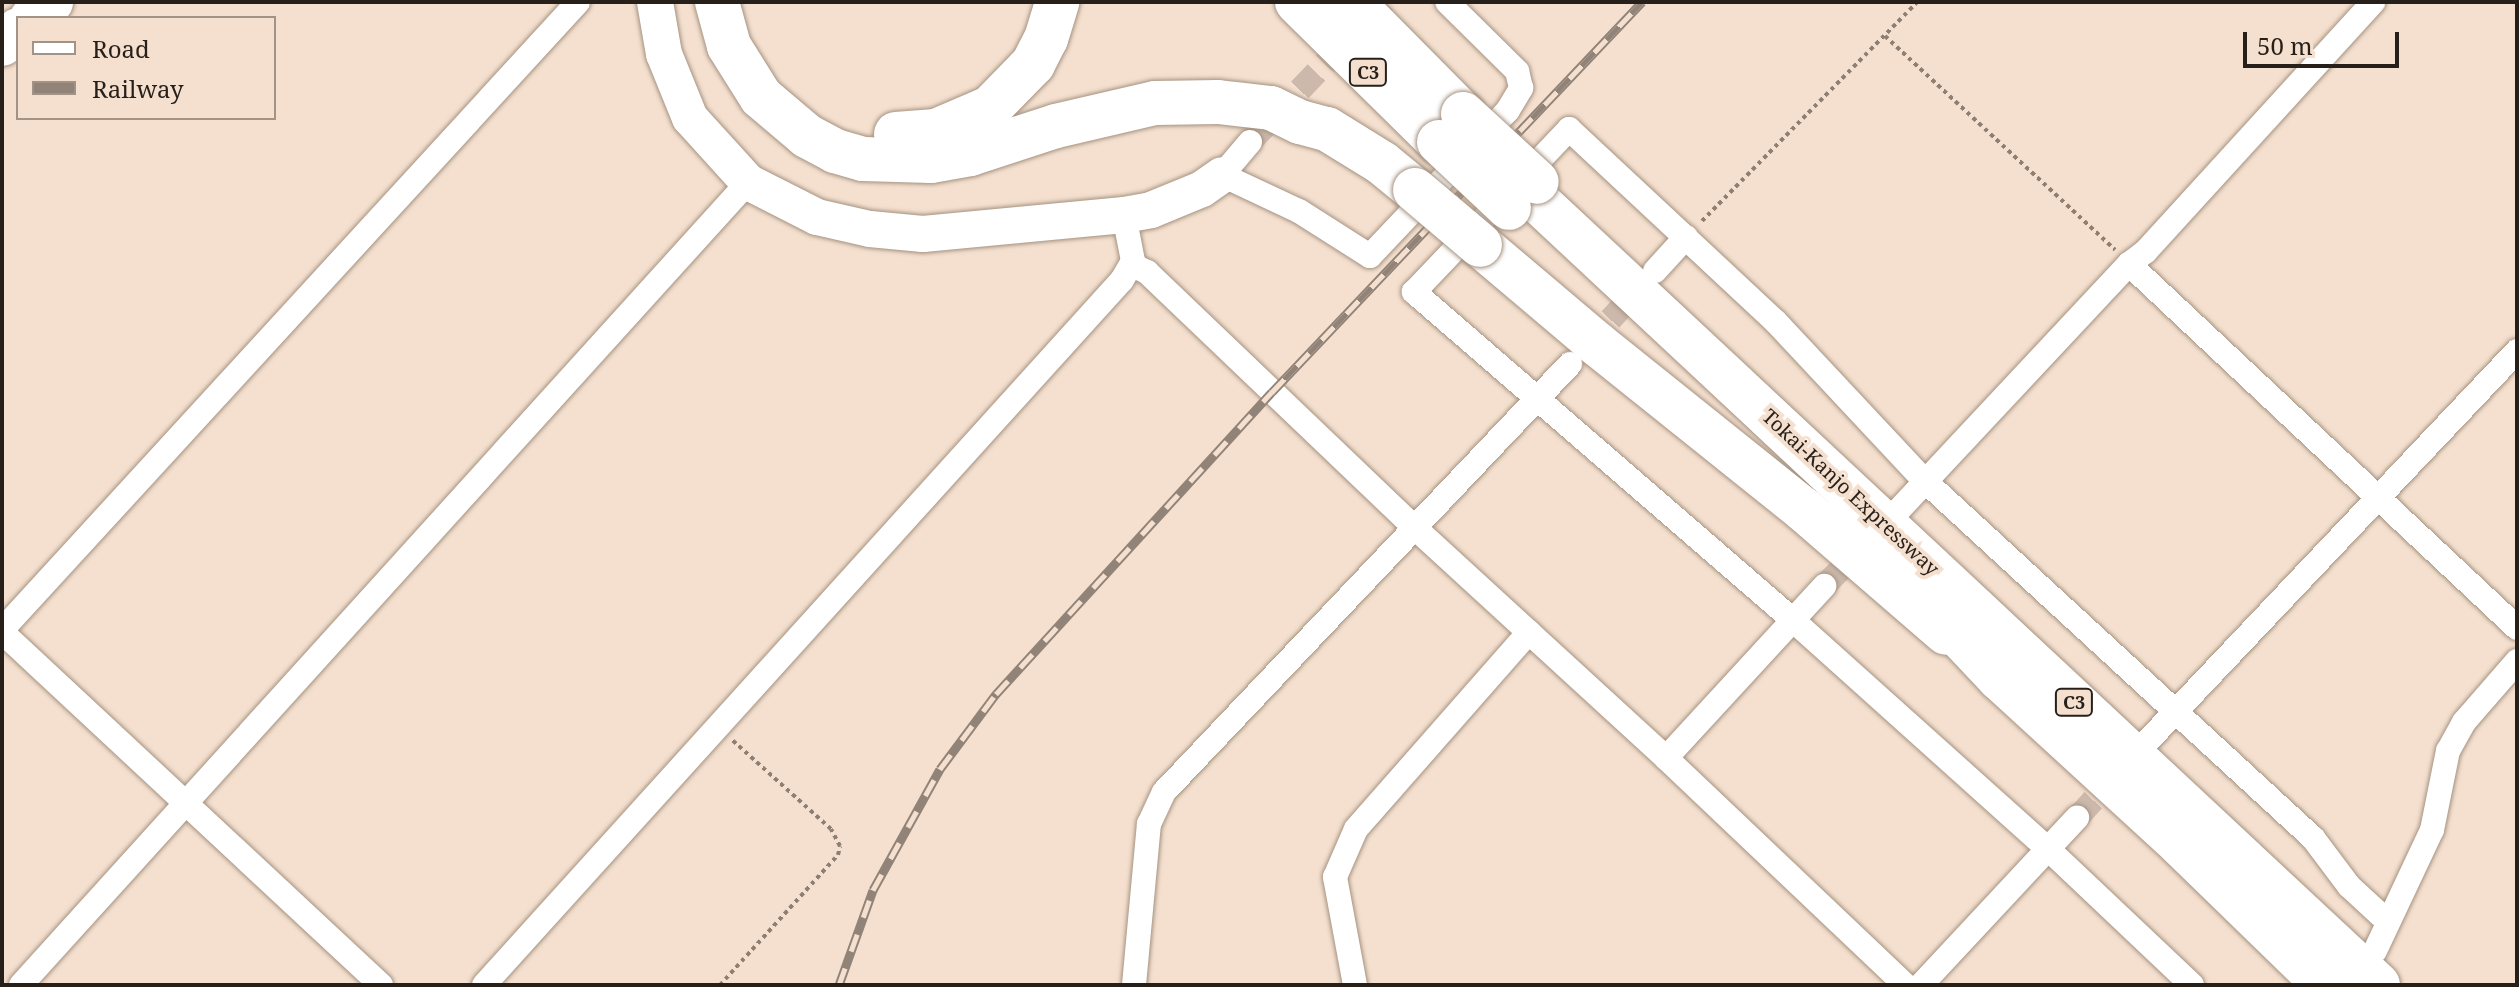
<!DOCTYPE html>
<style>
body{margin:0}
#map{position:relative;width:2519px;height:987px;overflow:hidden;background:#f5e0cf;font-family:"Noto Serif",serif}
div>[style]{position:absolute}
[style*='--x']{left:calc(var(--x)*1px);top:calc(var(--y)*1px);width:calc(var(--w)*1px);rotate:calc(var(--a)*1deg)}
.street-tunnel>*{height:24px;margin-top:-12px;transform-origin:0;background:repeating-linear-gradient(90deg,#ccb9ab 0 24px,transparent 0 36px)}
.path>*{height:4px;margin-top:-2px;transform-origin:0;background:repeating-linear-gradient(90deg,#8d7f73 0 4px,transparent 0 8px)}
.roads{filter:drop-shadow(0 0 2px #a59281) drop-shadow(0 0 2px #a59281)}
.street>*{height:24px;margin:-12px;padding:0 12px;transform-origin:12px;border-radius:12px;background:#fff}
.secondary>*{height:36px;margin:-18px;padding:0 18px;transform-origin:18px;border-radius:18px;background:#fff}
.highway>*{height:44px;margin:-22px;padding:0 22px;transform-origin:22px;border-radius:22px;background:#fff}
.rail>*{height:9px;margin-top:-4.5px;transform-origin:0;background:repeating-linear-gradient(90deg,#f5e0cf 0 18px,#928378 0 36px);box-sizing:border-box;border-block:2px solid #928378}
.bridges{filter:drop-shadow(0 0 2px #a59281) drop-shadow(0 0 2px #a59281)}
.highway-bridge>*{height:44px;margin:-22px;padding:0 22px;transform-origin:22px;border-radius:22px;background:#fff}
span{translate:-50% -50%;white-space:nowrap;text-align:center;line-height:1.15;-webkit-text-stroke:8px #f5e0cf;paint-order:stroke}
.shield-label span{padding:2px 6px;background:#f5e0cf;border:2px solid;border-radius:6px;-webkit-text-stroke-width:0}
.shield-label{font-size:18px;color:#271f19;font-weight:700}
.street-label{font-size:20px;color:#271f19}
.frame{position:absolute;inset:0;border:4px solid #271f19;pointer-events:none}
.legend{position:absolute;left:16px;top:16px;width:260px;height:104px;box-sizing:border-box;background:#f5e0cf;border:2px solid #a39386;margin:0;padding:10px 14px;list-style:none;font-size:24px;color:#271f19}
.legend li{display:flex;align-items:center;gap:16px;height:40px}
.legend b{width:40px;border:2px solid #a39386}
.scale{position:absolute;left:2243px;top:32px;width:156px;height:36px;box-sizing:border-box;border:4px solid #271f19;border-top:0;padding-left:10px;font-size:24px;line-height:28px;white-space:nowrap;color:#271f19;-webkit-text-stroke:6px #f5e0cf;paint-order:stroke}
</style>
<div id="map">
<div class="street-tunnel">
<i style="--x:1250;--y:142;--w:194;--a:-46.3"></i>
<i style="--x:1586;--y:346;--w:83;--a:-47.4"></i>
<i style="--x:1824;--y:586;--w:54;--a:-45"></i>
<i style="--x:2077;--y:818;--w:59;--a:-47.7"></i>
</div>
<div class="path">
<i style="--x:1885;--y:36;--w:314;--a:42.9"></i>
<i style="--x:1702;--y:221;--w:307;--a:-45.5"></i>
<i style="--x:720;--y:985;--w:176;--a:-47.8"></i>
<i style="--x:838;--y:855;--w:9;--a:-77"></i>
<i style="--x:840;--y:846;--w:19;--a:-118"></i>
<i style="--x:831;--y:829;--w:133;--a:-138"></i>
</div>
<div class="roads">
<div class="street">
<i style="--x:1250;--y:142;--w:43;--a:130.3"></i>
<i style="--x:1222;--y:175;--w:85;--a:25.1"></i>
<i style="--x:1299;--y:211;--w:84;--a:32.4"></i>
<i style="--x:1370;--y:256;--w:201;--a:-46.6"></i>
<i style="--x:1508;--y:110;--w:26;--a:-59"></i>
<i style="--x:1521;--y:88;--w:17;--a:-103"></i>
<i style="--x:1517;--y:71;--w:98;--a:-135.4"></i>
<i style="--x:2129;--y:264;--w:532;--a:43.17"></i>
<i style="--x:1132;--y:265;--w:17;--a:25"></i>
<i style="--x:1147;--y:272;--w:369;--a:43.7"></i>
<i style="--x:1414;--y:527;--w:342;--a:42.5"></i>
<i style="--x:1666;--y:758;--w:330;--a:43.5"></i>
<i style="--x:1655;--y:271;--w:46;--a:-47.6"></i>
<i style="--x:1895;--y:514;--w:342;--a:-46.9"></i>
<i style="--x:2129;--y:264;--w:21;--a:-37"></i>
<i style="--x:2146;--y:251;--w:337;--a:-47.6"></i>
<i style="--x:2;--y:630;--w:852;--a:-47.47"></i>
<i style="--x:2;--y:632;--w:518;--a:42.97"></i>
<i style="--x:2143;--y:746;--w:544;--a:-46.56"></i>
<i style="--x:1666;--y:758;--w:234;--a:-47.4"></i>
<i style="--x:2375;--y:951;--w:134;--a:-64.8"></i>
<i style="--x:2432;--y:830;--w:81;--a:-78.6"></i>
<i style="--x:2448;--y:751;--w:33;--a:-61"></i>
<i style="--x:2464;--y:722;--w:81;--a:-49"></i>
<i style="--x:21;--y:985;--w:1083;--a:-47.84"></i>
<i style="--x:484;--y:985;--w:951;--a:-47.86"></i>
<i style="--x:1122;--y:280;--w:22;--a:-60"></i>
<i style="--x:1133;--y:261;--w:47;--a:-101.1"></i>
<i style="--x:1134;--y:985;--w:162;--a:-84.7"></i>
<i style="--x:1149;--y:824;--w:35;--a:-65"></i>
<i style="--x:1164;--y:792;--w:590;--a:-46.51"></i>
<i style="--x:1355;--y:985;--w:110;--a:-100.5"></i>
<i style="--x:1335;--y:877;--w:52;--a:-66.4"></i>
<i style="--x:1356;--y:829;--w:262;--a:-48.7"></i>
<i style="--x:1921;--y:985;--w:229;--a:-47"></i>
<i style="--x:2192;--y:985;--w:197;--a:-136.6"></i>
<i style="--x:2049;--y:850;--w:343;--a:-138.1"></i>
<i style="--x:1794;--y:621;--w:503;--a:-139.11"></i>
<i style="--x:1414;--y:292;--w:225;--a:-46.4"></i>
<i style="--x:1569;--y:129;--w:283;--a:43"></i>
<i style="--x:1776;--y:322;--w:218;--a:46.9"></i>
<i style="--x:1925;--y:481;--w:527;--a:42.62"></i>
<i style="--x:2313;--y:838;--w:60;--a:53.1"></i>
<i style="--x:2349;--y:886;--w:53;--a:42.7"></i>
</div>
<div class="secondary">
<i style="--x:655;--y:2;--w:53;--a:80.2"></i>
<i style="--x:664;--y:54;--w:69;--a:67.9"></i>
<i style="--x:690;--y:118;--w:86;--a:47.8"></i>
<i style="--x:748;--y:182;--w:77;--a:26.9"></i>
<i style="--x:817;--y:217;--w:54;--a:12.8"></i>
<i style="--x:870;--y:229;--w:53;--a:5.4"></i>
<i style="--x:923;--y:234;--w:202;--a:-5.4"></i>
<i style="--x:1124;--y:215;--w:27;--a:-10"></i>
<i style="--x:1151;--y:210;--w:55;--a:-22.4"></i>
<i style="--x:1202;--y:189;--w:24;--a:-35"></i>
</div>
<div class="highway">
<i style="--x:717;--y:2;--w:46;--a:74.7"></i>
<i style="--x:729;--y:46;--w:60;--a:57.9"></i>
<i style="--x:761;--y:97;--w:60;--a:40.3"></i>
<i style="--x:807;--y:136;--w:32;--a:28"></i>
<i style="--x:835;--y:151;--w:29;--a:16"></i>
<i style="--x:863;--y:159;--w:68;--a:1.7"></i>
<i style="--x:931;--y:161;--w:40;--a:-10"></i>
<i style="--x:970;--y:154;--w:90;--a:-18"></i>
<i style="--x:1056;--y:126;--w:102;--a:-13.1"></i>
<i style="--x:1155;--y:103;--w:63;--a:-0.9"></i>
<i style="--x:1218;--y:102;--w:53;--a:6.5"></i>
<i style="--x:1271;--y:108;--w:32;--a:26"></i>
<i style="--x:1300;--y:122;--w:28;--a:15"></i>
<i style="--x:1327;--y:129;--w:65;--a:31.7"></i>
<i style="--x:1382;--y:163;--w:43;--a:39.3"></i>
<i style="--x:1297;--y:2;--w:199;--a:44.6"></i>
<i style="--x:1352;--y:2;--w:158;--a:45.3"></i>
<i style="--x:32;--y:18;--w:25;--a:-40"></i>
<i style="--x:2;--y:44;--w:21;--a:-41"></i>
<i style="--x:896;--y:134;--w:40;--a:-4.3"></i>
<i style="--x:936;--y:131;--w:59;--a:-23.1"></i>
<i style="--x:990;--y:108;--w:62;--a:-45.7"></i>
<i style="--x:1033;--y:64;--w:28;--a:-63"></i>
<i style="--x:1046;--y:39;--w:39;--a:-73"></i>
<i style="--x:1529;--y:193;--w:1161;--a:43.01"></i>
<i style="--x:1480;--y:245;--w:153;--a:40.2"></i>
<i style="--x:1597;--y:344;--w:264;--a:38.7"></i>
<i style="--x:1803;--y:509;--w:189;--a:40.9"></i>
<i style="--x:1929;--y:604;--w:103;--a:46.6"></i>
<i style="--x:2000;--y:679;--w:246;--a:42.5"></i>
<i style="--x:2181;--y:845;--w:201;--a:44.2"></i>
</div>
</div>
<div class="rail">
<i style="--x:839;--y:985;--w:101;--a:-70.3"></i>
<i style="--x:873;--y:890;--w:138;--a:-61"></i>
<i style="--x:940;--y:769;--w:94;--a:-53.3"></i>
<i style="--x:996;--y:694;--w:409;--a:-47.6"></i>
<i style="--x:1272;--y:392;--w:538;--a:-46.51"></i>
</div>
<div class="bridges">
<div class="highway-bridge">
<i style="--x:1463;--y:114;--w:100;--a:42.6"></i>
<i style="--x:1439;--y:142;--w:96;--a:43.3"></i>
<i style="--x:1415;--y:190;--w:85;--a:40.2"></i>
</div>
</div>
<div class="shield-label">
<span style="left:1368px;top:72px">C3</span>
<span style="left:2074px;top:702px">C3</span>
</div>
<div class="street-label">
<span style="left:1851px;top:492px;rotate:43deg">Tokai-Kanjo Expressway</span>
</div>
<div class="frame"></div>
<ul class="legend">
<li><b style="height:10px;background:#fff"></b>Road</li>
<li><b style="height:10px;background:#928378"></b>Railway</li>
</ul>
<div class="scale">50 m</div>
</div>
